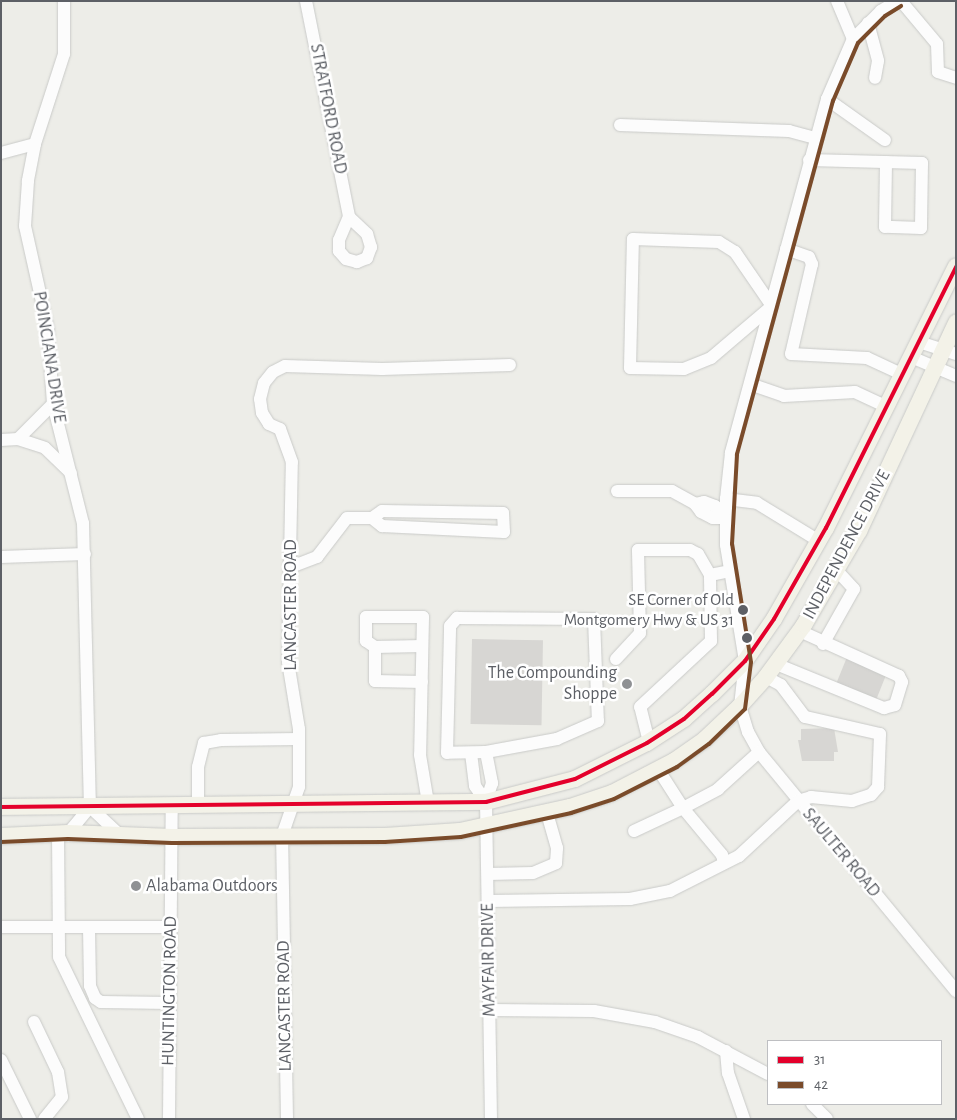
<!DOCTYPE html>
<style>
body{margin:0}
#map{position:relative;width:957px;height:1120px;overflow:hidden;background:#edede8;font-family:"Alegreya Sans",sans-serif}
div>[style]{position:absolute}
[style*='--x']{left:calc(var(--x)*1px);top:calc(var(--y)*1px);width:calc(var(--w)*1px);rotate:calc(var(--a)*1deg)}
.building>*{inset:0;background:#d7d6d3;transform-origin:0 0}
.roads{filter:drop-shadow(0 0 1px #c9cac8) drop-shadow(0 0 1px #c9cac8)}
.minor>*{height:12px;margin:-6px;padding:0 6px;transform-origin:6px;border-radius:6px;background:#fcfcfc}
.major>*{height:16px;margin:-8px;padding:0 8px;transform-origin:8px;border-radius:8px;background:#f3f2e8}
.bus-1>*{height:4px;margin:-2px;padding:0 2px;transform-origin:2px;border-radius:2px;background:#e4002b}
.bus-2>*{height:4px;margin:-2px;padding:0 2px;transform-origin:2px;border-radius:2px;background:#7a4b2a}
.dots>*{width:14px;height:14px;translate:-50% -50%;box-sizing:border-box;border:2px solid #fff;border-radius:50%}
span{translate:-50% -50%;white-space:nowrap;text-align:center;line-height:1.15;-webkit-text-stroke:5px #fff;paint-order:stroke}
.bus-label{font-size:17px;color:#5d6066}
.right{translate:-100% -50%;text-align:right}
.street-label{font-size:18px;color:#5d6066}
.poi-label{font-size:18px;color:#5d6066}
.left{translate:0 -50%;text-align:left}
.frame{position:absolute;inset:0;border:2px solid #5d6066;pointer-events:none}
.legend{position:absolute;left:767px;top:1040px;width:175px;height:65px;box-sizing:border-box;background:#fff;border:1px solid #bebfc2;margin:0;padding:6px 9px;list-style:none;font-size:15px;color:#5d6066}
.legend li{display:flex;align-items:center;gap:10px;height:25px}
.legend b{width:25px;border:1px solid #bebfc2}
</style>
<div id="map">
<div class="building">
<i style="left:472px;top:639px;width:71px;height:85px;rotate:1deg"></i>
<i style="left:847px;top:657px;width:43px;height:30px;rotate:22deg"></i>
<i style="clip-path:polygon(834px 728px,838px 752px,834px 752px,834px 761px,802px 761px,798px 740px,801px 740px,801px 729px)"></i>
</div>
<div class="roads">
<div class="minor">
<i style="--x:64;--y:1;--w:53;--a:90"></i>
<i style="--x:64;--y:54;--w:95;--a:107.9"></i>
<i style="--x:35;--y:144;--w:38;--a:101"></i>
<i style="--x:28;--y:181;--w:45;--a:93.8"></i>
<i style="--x:25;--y:226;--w:106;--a:77.4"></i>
<i style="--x:48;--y:329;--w:75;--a:86.2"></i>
<i style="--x:53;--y:404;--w:123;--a:75.9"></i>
<i style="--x:83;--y:523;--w:284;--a:88.6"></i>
<i style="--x:90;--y:807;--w:34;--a:130"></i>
<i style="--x:306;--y:1;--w:220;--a:78.7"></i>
<i style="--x:837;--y:1;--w:41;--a:67.2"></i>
<i style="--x:898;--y:1;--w:20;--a:150"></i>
<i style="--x:881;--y:11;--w:40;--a:135"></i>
<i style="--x:853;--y:39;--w:65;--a:113.4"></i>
<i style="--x:827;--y:99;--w:367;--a:105.2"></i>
<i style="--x:731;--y:453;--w:46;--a:96.2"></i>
<i style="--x:726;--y:499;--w:46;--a:90"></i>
<i style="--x:726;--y:545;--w:118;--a:80.7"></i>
<i style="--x:745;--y:661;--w:45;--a:96.3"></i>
<i style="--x:740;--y:706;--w:27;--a:73"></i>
<i style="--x:748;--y:732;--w:23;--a:61"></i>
<i style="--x:759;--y:752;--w:310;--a:50.5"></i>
<i style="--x:901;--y:1;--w:56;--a:50.1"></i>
<i style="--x:937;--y:44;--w:28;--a:88"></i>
<i style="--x:938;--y:72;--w:19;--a:18"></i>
<i style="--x:868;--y:23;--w:39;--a:75"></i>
<i style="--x:878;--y:61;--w:17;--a:100"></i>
<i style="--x:827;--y:99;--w:71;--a:35.3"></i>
<i style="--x:620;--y:125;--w:169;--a:2"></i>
<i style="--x:789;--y:131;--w:27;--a:15"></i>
<i style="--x:1;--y:153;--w:35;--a:-15"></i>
<i style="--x:809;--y:160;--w:113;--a:1.5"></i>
<i style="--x:922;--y:163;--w:65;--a:90.9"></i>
<i style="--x:921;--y:228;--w:36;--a:-178"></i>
<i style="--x:885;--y:227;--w:65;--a:-89.1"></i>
<i style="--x:349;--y:217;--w:25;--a:43"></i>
<i style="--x:367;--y:234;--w:14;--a:73"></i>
<i style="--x:371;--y:247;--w:12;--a:110"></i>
<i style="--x:367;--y:258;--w:11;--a:158"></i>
<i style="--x:357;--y:262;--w:11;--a:-165"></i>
<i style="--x:346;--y:259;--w:11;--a:-131"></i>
<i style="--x:339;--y:251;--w:11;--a:-90"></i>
<i style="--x:339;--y:240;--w:25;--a:-67"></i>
<i style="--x:633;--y:239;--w:86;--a:2"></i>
<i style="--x:719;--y:242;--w:19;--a:32"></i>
<i style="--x:735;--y:252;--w:65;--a:55.6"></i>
<i style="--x:772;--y:306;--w:80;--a:139.6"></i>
<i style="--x:711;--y:358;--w:29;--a:158"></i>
<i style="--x:684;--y:369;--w:54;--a:-178.9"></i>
<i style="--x:630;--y:368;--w:129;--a:-88.7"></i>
<i style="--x:786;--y:249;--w:24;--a:19"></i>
<i style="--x:809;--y:257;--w:8;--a:67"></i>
<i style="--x:812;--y:264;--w:92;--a:103.1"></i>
<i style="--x:791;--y:354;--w:76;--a:3"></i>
<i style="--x:867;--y:358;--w:40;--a:25"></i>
<i style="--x:919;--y:342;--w:39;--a:18"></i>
<i style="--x:911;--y:357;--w:49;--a:22.9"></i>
<i style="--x:750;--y:384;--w:36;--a:19"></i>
<i style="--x:784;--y:396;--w:71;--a:-3.2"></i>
<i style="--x:855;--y:392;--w:35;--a:25"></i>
<i style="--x:18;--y:439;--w:28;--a:18"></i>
<i style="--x:45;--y:448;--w:36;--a:44"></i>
<i style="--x:1;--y:440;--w:17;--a:-3"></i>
<i style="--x:18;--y:439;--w:49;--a:-45"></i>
<i style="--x:617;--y:491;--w:55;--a:0"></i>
<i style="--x:672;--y:491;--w:26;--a:29"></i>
<i style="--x:695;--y:504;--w:10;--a:53"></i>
<i style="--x:701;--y:512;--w:13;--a:27"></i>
<i style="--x:713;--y:518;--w:12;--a:0"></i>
<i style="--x:726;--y:499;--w:31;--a:7"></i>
<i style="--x:757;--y:503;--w:73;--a:31.5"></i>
<i style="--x:695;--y:504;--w:9;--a:-13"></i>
<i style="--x:704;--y:502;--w:12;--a:20"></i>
<i style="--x:715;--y:506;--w:16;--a:50"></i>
<i style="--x:1;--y:557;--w:84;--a:-2"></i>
<i style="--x:291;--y:567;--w:28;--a:-21"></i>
<i style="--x:317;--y:557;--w:49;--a:-52.4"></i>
<i style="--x:347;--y:518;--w:25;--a:0"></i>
<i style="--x:372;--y:518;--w:13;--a:39"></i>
<i style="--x:382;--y:526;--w:122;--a:2.8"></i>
<i style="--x:504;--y:532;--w:19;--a:-93"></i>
<i style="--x:503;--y:513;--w:121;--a:-179.1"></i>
<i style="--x:382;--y:511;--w:12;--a:145"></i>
<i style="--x:457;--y:618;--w:137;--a:0.4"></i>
<i style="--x:594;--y:619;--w:102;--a:87.8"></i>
<i style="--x:598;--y:721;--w:45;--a:156.3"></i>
<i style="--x:557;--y:739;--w:72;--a:169.6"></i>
<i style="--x:486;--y:752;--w:39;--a:179"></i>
<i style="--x:447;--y:753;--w:127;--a:-88.6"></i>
<i style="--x:450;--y:626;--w:11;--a:-49"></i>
<i style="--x:823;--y:644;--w:63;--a:-60.6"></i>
<i style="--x:854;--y:589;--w:25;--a:-133"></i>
<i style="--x:422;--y:646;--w:47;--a:178.8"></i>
<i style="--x:375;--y:647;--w:11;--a:-146"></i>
<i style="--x:366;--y:641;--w:24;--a:-90"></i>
<i style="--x:366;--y:617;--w:57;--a:0"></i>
<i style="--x:423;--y:617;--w:138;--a:91.2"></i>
<i style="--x:420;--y:755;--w:49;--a:80.5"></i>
<i style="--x:375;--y:647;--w:34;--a:90"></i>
<i style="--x:375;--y:681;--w:47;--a:1.2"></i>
<i style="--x:616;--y:659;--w:35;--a:-47"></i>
<i style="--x:640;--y:633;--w:83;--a:-91.4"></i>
<i style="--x:638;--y:550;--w:52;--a:0"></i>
<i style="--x:690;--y:550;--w:9;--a:27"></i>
<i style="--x:698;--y:554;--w:24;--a:60"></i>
<i style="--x:776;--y:664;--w:117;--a:22.2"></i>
<i style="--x:884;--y:708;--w:11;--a:-15"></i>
<i style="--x:895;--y:705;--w:24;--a:-73"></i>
<i style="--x:902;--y:682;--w:7;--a:-117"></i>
<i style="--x:899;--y:676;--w:109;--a:-155.6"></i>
<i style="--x:649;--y:742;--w:36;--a:-104"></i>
<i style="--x:640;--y:707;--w:97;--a:-42.9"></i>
<i style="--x:711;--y:641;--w:66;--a:-90.9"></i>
<i style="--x:710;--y:575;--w:20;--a:-11"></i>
<i style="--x:486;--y:752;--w:32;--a:79"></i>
<i style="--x:492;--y:783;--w:20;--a:108"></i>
<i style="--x:486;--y:802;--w:317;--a:89.1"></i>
<i style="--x:471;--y:753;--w:33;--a:83"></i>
<i style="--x:475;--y:786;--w:19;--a:55"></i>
<i style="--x:658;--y:769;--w:46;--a:57.3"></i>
<i style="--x:683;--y:808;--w:40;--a:-28"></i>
<i style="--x:718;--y:789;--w:55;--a:-42.1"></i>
<i style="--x:198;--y:804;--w:37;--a:-90"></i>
<i style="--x:198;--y:767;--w:25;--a:-76"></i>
<i style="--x:204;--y:743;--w:17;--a:-10"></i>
<i style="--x:221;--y:740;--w:78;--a:-0.7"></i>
<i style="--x:90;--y:807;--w:44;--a:43.2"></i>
<i style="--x:634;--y:831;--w:54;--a:-25.1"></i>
<i style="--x:683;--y:808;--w:61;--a:50.3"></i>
<i style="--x:722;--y:855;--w:8;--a:76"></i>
<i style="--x:58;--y:833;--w:124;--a:89.5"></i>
<i style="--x:59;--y:957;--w:180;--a:64"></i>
<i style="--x:488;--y:874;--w:45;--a:-1.3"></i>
<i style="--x:533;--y:873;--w:25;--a:-23"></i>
<i style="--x:556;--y:863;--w:15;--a:-86"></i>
<i style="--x:557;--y:848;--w:37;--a:-106"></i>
<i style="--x:489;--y:901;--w:141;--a:-0.8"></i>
<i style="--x:630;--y:899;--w:41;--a:-11.3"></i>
<i style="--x:670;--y:891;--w:77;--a:-26.9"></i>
<i style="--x:739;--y:856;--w:81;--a:-43"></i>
<i style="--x:798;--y:801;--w:14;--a:-17"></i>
<i style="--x:811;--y:797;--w:41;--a:5.6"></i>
<i style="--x:852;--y:801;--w:20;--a:-18"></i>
<i style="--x:871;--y:795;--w:11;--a:-49"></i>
<i style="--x:878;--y:787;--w:53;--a:-87.8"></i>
<i style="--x:880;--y:734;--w:77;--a:-167.2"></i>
<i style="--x:805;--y:717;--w:40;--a:-127"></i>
<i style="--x:781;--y:685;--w:17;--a:-152"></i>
<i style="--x:1;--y:927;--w:170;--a:0"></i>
<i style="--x:89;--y:928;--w:58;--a:89"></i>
<i style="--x:90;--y:986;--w:13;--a:67"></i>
<i style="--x:95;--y:998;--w:7;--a:34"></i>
<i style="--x:101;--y:1002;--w:69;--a:0.8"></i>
<i style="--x:490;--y:1010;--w:104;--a:0.6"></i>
<i style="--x:594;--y:1011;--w:62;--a:10.2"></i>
<i style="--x:655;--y:1022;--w:46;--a:19.2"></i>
<i style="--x:698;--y:1037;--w:79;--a:27.9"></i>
<i style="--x:34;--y:1022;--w:55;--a:64.4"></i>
<i style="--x:58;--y:1072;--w:25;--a:81"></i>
<i style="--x:62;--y:1097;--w:28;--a:129"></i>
<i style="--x:726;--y:1051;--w:22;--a:85"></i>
<i style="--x:728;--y:1073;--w:49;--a:70.8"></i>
<i style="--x:1;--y:1060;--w:66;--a:63.8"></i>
<i style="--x:812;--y:1104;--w:21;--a:45"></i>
<i style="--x:169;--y:1119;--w:315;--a:-89.5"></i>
<i style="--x:287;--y:1119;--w:283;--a:-91"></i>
<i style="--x:282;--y:836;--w:52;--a:-70.9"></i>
<i style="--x:299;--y:787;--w:58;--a:-90"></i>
<i style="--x:299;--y:729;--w:68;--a:-99.3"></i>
<i style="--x:288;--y:662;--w:200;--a:-88.9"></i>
<i style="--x:292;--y:462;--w:35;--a:-110"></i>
<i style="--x:280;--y:429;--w:12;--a:-156"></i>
<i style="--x:269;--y:424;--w:13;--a:-122"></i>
<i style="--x:262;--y:413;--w:14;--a:-98"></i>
<i style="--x:260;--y:399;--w:16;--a:-76"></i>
<i style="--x:264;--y:383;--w:14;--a:-51"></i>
<i style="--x:273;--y:372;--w:13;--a:-27"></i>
<i style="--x:285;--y:366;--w:97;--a:1.8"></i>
<i style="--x:382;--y:369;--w:128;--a:-1.8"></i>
</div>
<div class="major">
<i style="--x:1;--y:807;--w:485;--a:-0.6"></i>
<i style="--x:486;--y:802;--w:92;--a:-14.5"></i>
<i style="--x:575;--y:779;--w:80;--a:-26.6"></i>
<i style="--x:647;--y:743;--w:44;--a:-33"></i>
<i style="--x:684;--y:719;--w:38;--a:-42"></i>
<i style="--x:712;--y:694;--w:47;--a:-45"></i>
<i style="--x:745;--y:661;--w:51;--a:-55.4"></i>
<i style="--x:774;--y:619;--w:105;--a:-60.3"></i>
<i style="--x:826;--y:528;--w:292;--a:-63.6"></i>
<i style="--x:1;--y:836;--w:67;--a:-2.6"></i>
<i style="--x:68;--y:833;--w:104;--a:2.2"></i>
<i style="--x:172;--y:837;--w:213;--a:-0.3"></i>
<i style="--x:385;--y:836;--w:75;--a:-3.8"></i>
<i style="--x:460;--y:831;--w:113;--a:-12.3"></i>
<i style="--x:570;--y:807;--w:44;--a:-18.4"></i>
<i style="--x:612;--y:793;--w:70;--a:-27.3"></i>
<i style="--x:674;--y:761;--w:38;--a:-35"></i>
<i style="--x:705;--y:739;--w:48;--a:-43.3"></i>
<i style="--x:740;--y:706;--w:39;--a:-48"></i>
<i style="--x:766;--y:677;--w:64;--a:-53.8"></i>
<i style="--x:804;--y:625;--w:109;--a:-59.7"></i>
<i style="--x:859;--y:531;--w:230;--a:-65"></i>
</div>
</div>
<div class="bus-1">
<i style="--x:1;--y:807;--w:485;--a:-0.6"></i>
<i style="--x:486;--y:802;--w:92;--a:-14.5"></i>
<i style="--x:575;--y:779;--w:80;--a:-26.6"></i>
<i style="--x:647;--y:743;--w:44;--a:-33"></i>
<i style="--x:684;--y:719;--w:38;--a:-42"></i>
<i style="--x:712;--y:694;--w:47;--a:-45"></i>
<i style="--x:745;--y:661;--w:51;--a:-55.4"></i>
<i style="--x:774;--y:619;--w:105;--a:-60.3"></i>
<i style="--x:826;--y:528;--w:292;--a:-63.5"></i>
</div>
<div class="bus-2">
<i style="--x:1;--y:842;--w:67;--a:-2.6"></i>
<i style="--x:68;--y:839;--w:104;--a:2.2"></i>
<i style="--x:172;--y:843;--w:213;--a:-0.3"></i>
<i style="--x:385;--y:842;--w:76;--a:-3.8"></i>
<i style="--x:461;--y:837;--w:113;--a:-12.3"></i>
<i style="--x:571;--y:813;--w:45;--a:-18"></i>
<i style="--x:614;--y:799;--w:71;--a:-26.9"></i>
<i style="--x:677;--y:767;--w:39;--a:-36"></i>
<i style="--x:709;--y:744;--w:50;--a:-44.2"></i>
<i style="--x:745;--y:709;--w:47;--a:-82.7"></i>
<i style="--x:751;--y:662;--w:120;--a:-99.1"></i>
<i style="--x:732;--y:544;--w:90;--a:-86.8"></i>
<i style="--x:737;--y:454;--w:366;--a:-74.8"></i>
<i style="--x:833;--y:101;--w:63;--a:-66.7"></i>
<i style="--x:858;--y:43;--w:38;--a:-45"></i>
<i style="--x:885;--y:16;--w:19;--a:-32"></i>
</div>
<div class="dots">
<i style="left:743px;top:610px;background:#5d6066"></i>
<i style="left:747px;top:638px;background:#5d6066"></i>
<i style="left:627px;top:684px;background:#8f9194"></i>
<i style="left:136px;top:886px;background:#8f9194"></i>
</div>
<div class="bus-label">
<span class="right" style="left:734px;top:610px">SE Corner of Old<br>Montgomery Hwy &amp; US 31</span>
</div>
<div class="street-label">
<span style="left:328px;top:109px;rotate:79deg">STRATFORD ROAD</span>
<span style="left:49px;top:357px;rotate:81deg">POINCIANA DRIVE</span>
<span style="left:847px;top:545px;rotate:-62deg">INDEPENDENCE DRIVE</span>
<span style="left:291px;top:605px;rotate:-90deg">LANCASTER ROAD</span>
<span style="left:841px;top:853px;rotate:50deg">SAULTER ROAD</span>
<span style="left:489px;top:960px;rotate:-91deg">MAYFAIR DRIVE</span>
<span style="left:170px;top:991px;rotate:-89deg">HUNTINGTON ROAD</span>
<span style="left:285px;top:1006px;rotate:-91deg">LANCASTER ROAD</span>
</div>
<div class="poi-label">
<span class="right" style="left:617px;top:684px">The Compounding<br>Shoppe</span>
<span class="left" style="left:146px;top:886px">Alabama Outdoors</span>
</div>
<div class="frame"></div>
<ul class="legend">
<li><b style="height:6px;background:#e4002b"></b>31</li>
<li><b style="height:6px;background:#7a4b2a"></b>42</li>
</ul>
</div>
